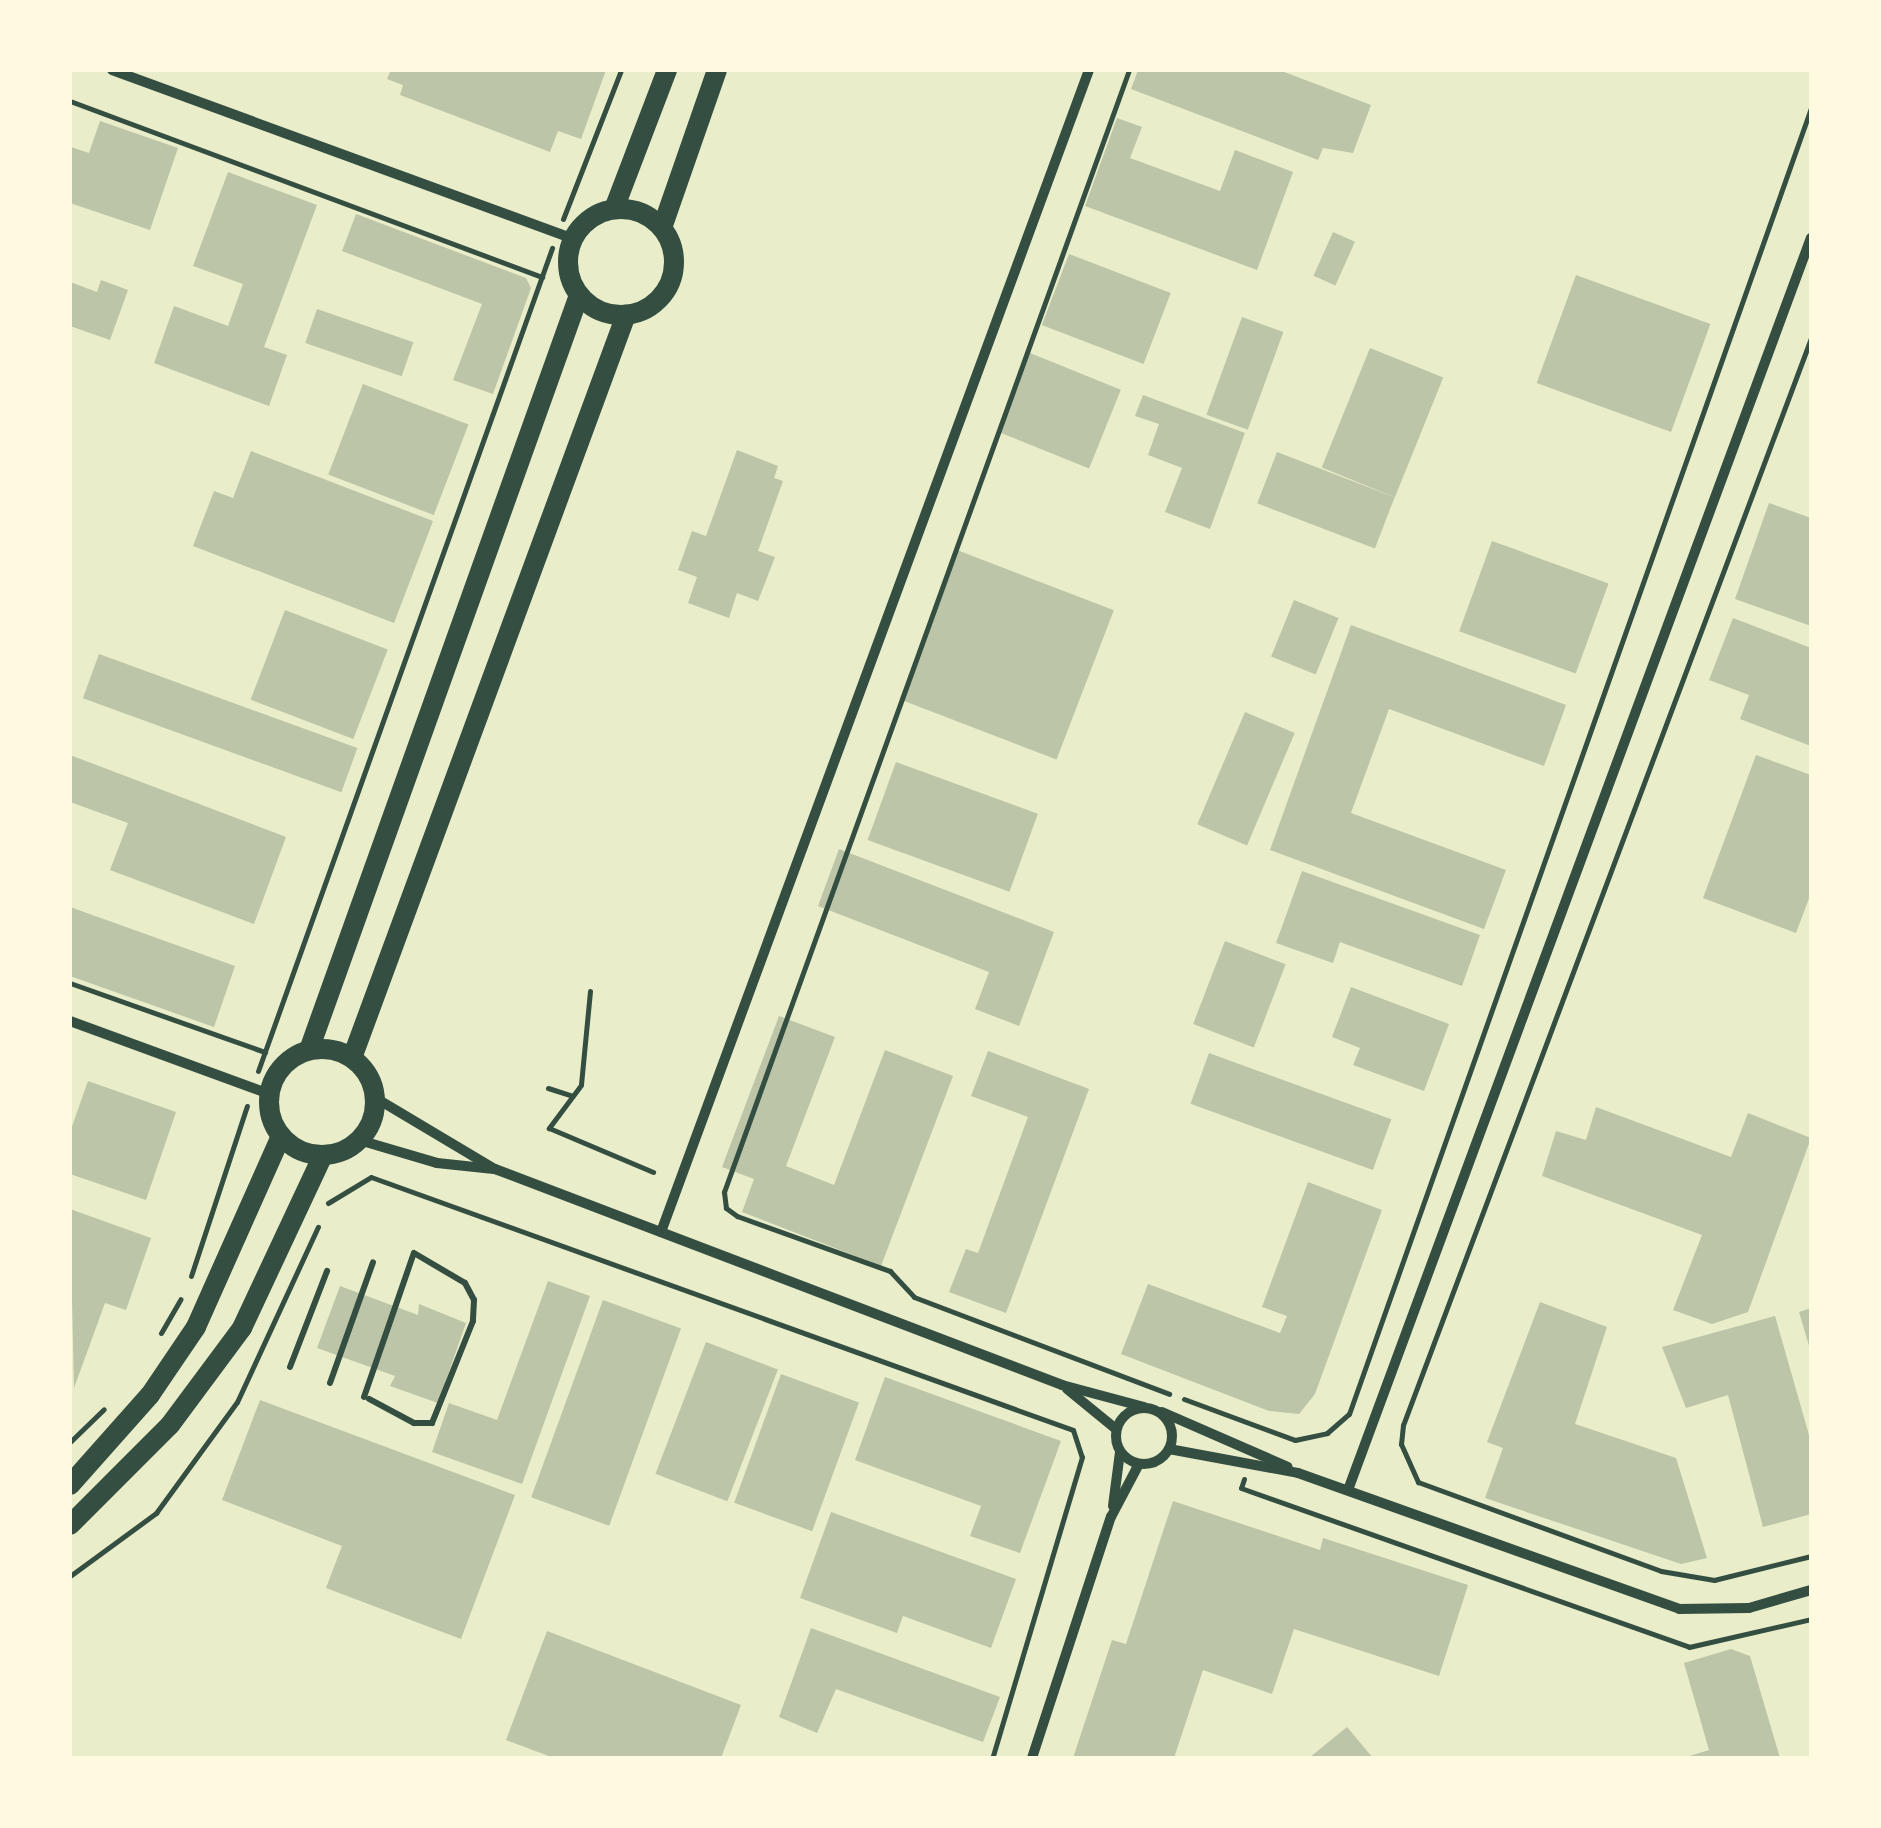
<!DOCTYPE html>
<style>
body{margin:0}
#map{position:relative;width:1881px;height:1828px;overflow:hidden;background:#e9edc9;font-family:"IBM Plex Sans",sans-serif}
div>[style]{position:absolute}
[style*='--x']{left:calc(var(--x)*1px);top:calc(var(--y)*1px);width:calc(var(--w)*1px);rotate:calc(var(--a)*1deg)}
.building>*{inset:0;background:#bcc5a7;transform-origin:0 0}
.path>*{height:5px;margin:-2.5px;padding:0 2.5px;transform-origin:2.5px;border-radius:2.5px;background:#344e41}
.service>*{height:6px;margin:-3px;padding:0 3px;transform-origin:3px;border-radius:3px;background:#344e41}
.minor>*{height:10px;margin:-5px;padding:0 5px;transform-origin:5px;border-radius:5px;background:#344e41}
.minor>.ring{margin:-5px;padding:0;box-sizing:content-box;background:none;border:10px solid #344e41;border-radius:50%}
.secondary>*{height:20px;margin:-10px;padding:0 10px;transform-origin:10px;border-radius:10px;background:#344e41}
.secondary>.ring{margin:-10px;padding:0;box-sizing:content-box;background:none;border:20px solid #344e41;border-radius:50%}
span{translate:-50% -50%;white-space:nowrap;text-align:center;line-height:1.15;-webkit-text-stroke:10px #fefae0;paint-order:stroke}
.frame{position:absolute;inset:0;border:72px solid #fefae0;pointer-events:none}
</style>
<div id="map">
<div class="building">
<i style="clip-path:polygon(391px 70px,606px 70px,581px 139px,558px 131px,550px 152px,400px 95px,403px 85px,387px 79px)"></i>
<i style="clip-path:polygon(1138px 70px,1279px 70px,1371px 105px,1353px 153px,1323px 148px,1318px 160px,1131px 89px)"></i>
<i style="clip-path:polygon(1117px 118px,1142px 127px,1130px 158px,1220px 191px,1235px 150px,1293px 172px,1257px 270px,1085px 206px)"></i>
<i style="clip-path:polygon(100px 121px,178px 148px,150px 230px,70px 203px,71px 147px,89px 153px)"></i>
<i style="clip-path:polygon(228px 172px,317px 205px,264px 347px,287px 355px,269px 406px,154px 363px,174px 306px,228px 326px,243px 284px,193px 266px)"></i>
<i style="clip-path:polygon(356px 214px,526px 278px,531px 288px,493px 394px,453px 380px,482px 304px,342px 251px)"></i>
<i style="left:1333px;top:232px;width:24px;height:48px;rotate:24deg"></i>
<i style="left:1069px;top:254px;width:109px;height:76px;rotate:21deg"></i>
<i style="left:1576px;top:275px;width:143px;height:115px;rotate:20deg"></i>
<i style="clip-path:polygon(101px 280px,128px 290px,110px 340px,70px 326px,70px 282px,97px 292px)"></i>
<i style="left:317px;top:309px;width:102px;height:36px;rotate:19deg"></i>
<i style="left:1242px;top:317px;width:44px;height:104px;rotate:20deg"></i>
<i style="left:1370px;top:348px;width:79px;height:129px;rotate:22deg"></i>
<i style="left:1030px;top:353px;width:98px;height:85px;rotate:22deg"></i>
<i style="left:363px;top:384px;width:113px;height:97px;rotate:21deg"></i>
<i style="clip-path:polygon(1143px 395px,1245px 433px,1210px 529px,1165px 512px,1182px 468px,1148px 455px,1159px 424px,1135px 416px)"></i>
<i style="clip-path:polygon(737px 450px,778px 466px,774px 478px,783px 481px,758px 551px,775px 557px,758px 601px,737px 593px,729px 618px,688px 603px,697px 577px,678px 570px,692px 531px,706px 536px)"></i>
<i style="clip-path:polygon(251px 451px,433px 521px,394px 623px,193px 546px,214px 491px,233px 498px)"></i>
<i style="left:1277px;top:452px;width:126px;height:55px;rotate:21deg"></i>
<i style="clip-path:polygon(1769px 503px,1811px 518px,1811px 626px,1735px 599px)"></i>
<i style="left:1492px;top:541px;width:124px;height:96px;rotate:20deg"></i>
<i style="left:957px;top:550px;width:168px;height:160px;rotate:21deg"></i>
<i style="left:1294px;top:600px;width:48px;height:61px;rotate:22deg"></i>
<i style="left:285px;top:610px;width:110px;height:96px;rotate:21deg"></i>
<i style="clip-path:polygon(1733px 618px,1811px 648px,1811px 746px,1740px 719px,1749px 695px,1709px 680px)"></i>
<i style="clip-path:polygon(1351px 625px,1566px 705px,1544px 766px,1389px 709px,1351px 813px,1506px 870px,1484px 929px,1270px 850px)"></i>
<i style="left:99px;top:654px;width:275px;height:47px;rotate:20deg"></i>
<i style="left:1245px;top:712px;width:54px;height:122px;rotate:23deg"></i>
<i style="clip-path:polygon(70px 755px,286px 837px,254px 924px,110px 870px,128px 823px,70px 802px)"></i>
<i style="clip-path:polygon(1756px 755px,1811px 775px,1811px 893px,1796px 933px,1703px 898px)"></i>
<i style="left:896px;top:762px;width:151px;height:83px;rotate:20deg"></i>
<i style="clip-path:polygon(839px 849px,1054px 932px,1019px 1026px,975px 1009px,989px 972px,818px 906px)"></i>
<i style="clip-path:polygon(1302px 871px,1480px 935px,1462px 986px,1340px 942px,1333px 963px,1276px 943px)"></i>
<i style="clip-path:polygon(70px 907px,235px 966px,214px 1027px,70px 976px)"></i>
<i style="left:1225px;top:941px;width:65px;height:89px;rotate:21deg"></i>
<i style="clip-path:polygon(1351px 987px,1449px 1024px,1424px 1091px,1353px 1065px,1360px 1048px,1332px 1037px)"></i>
<i style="clip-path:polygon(779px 1016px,835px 1037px,786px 1166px,834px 1185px,885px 1050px,953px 1076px,881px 1266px,742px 1212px,754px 1179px,722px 1167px)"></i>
<i style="clip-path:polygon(988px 1051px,1089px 1089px,1006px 1313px,949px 1292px,966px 1249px,978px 1253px,1028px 1117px,971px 1096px)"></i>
<i style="left:1209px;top:1053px;width:194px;height:54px;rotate:20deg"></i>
<i style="clip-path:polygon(88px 1081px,176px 1112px,146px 1200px,70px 1174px,70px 1132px)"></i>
<i style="clip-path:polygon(1596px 1107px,1731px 1157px,1748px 1113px,1811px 1138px,1748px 1312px,1712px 1324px,1673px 1310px,1702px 1235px,1542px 1176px,1556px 1131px,1586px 1140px)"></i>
<i style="clip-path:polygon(1308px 1182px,1382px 1210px,1315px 1394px,1299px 1414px,1269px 1411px,1121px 1354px,1148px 1284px,1280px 1333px,1287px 1316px,1262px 1307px)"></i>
<i style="clip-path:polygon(70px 1209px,151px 1238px,126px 1310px,105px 1303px,74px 1388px)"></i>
<i style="clip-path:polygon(548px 1281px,590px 1296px,522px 1484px,432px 1452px,449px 1403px,497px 1420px)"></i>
<i style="clip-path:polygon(340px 1286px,418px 1315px,419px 1304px,466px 1323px,438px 1403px,390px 1386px,395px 1376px,317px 1348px)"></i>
<i style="left:603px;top:1300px;width:83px;height:210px;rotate:20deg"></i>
<i style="clip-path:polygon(1540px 1302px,1607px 1327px,1575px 1424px,1676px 1458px,1707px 1558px,1681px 1564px,1485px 1498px,1503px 1448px,1487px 1442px)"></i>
<i style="clip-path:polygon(1811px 1308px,1811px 1348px,1810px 1349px,1799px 1312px)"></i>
<i style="clip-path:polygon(1775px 1316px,1811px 1442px,1811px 1514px,1763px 1527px,1728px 1395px,1686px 1408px,1662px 1347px)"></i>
<i style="left:706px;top:1342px;width:77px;height:141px;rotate:21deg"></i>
<i style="left:781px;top:1374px;width:83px;height:137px;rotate:20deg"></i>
<i style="clip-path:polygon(885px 1377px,1061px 1441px,1020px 1553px,970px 1536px,981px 1506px,855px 1460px)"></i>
<i style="clip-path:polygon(260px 1400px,515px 1495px,461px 1639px,326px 1588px,342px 1546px,222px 1500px)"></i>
<i style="clip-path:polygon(1173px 1501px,1320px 1550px,1323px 1538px,1468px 1585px,1439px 1676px,1294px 1629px,1272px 1694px,1203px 1670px,1174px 1758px,1073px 1758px,1112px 1640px,1126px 1644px)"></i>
<i style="clip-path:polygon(831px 1512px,1016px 1579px,991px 1648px,903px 1616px,897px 1633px,800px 1598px)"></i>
<i style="clip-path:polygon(811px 1628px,1000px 1697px,983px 1742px,836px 1689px,817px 1733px,779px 1717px)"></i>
<i style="clip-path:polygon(547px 1631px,741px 1705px,721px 1758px,554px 1758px,506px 1740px)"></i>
<i style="clip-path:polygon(1731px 1649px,1750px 1656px,1780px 1758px,1683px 1758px,1709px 1750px,1684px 1663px)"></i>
<i style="clip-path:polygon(1347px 1727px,1373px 1758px,1309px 1758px)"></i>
</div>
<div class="path">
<i style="--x:1129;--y:70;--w:1193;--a:109.85"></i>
<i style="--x:724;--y:1192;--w:16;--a:83"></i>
<i style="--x:726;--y:1208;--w:14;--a:36"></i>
<i style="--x:737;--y:1216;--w:163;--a:19.8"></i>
<i style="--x:890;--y:1271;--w:35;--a:47"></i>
<i style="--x:914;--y:1297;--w:273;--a:20.8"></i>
<i style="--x:70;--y:101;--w:504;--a:20.45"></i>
<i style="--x:563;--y:219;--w:160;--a:-68.7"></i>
<i style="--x:1811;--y:338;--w:1161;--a:110.57"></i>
<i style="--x:1403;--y:1425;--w:19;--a:96"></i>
<i style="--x:1401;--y:1444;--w:42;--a:65.9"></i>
<i style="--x:1418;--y:1482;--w:259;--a:20.1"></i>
<i style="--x:1661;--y:1571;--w:54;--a:9.6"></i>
<i style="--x:1714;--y:1580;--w:100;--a:-13.9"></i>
<i style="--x:70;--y:983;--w:207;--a:19.5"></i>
<i style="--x:590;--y:991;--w:94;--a:95.5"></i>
<i style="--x:581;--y:1085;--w:54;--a:126.7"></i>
<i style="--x:549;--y:1128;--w:113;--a:22.9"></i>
<i style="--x:258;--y:1071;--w:874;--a:-70.34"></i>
<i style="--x:548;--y:1088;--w:25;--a:18"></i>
<i style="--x:328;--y:1203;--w:50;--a:-31.2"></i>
<i style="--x:371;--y:1177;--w:746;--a:19.82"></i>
<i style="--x:1073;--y:1430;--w:28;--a:72"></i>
<i style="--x:1082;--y:1457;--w:314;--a:106.6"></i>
<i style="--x:191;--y:1276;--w:179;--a:-71.8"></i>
<i style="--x:161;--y:1333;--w:39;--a:-60"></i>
<i style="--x:1184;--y:1399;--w:118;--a:20.3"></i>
<i style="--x:1295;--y:1440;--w:33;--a:-12"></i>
<i style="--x:1327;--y:1433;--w:29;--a:-41"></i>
<i style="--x:1349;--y:1414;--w:1385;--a:-70.52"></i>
<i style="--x:70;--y:1442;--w:47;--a:-44.1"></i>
<i style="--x:1244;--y:1479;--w:9;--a:108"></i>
<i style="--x:1241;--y:1488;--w:475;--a:19.5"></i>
<i style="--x:1689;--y:1647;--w:125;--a:-12.9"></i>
<i style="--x:70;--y:1576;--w:107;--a:-36.2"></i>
<i style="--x:156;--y:1513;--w:137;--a:-53.9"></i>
<i style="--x:237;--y:1402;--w:193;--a:-65.2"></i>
</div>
<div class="service">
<i style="--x:290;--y:1367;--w:103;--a:-68.9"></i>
<i style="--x:330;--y:1383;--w:128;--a:-70.4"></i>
<i style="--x:364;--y:1397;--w:152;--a:-70.9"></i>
<i style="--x:414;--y:1253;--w:59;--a:30.5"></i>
<i style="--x:465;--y:1283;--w:19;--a:62"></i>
<i style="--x:474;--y:1300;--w:21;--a:93"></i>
<i style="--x:473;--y:1321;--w:110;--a:111.9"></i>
<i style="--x:432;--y:1423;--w:18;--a:180"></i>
<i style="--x:414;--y:1423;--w:51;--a:-151.9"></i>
</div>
<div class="minor">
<i style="--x:112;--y:70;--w:491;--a:20.1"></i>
<i style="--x:70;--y:1021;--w:212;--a:20.1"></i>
<i style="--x:374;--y:1097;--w:141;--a:30.8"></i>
<i style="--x:495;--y:1169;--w:607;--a:20.85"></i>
<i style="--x:1062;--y:1385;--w:85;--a:15"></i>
<i style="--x:359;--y:1140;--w:81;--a:16.4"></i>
<i style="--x:437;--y:1163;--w:57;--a:6"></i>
<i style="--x:661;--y:1232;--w:1238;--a:-69.78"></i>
<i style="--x:1067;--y:1389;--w:63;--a:39.2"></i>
<i class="ring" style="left:1116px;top:1408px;width:46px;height:46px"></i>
<i style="--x:1162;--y:1412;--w:137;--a:23.6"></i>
<i style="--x:1169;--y:1449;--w:131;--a:10.5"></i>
<i style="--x:1298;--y:1473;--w:405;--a:19.6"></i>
<i style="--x:1679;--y:1609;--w:70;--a:-0.8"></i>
<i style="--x:1749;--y:1608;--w:65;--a:-16.2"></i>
<i style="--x:1348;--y:1490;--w:1335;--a:-69.71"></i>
<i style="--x:1113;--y:1506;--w:54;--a:-82.6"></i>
<i style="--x:1032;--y:1758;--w:254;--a:-71.9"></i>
<i style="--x:1111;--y:1517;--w:60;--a:-62.2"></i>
</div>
<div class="secondary">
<i style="--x:614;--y:209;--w:149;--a:-69.1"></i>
<i class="ring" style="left:568px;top:209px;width:86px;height:86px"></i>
<i style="--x:662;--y:228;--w:167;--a:-70.8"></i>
<i class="ring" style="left:269px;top:1049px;width:86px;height:86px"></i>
<i style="--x:309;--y:1050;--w:802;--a:-70.32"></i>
<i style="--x:352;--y:1058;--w:792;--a:-69.76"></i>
<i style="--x:70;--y:1485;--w:120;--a:-48.4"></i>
<i style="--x:150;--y:1395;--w:82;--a:-55.9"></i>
<i style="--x:196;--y:1327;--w:209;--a:-66"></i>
<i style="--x:70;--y:1525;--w:141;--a:-45"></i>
<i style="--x:170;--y:1425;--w:121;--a:-53.4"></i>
<i style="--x:242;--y:1328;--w:191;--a:-64.9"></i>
</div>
<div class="frame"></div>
</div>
